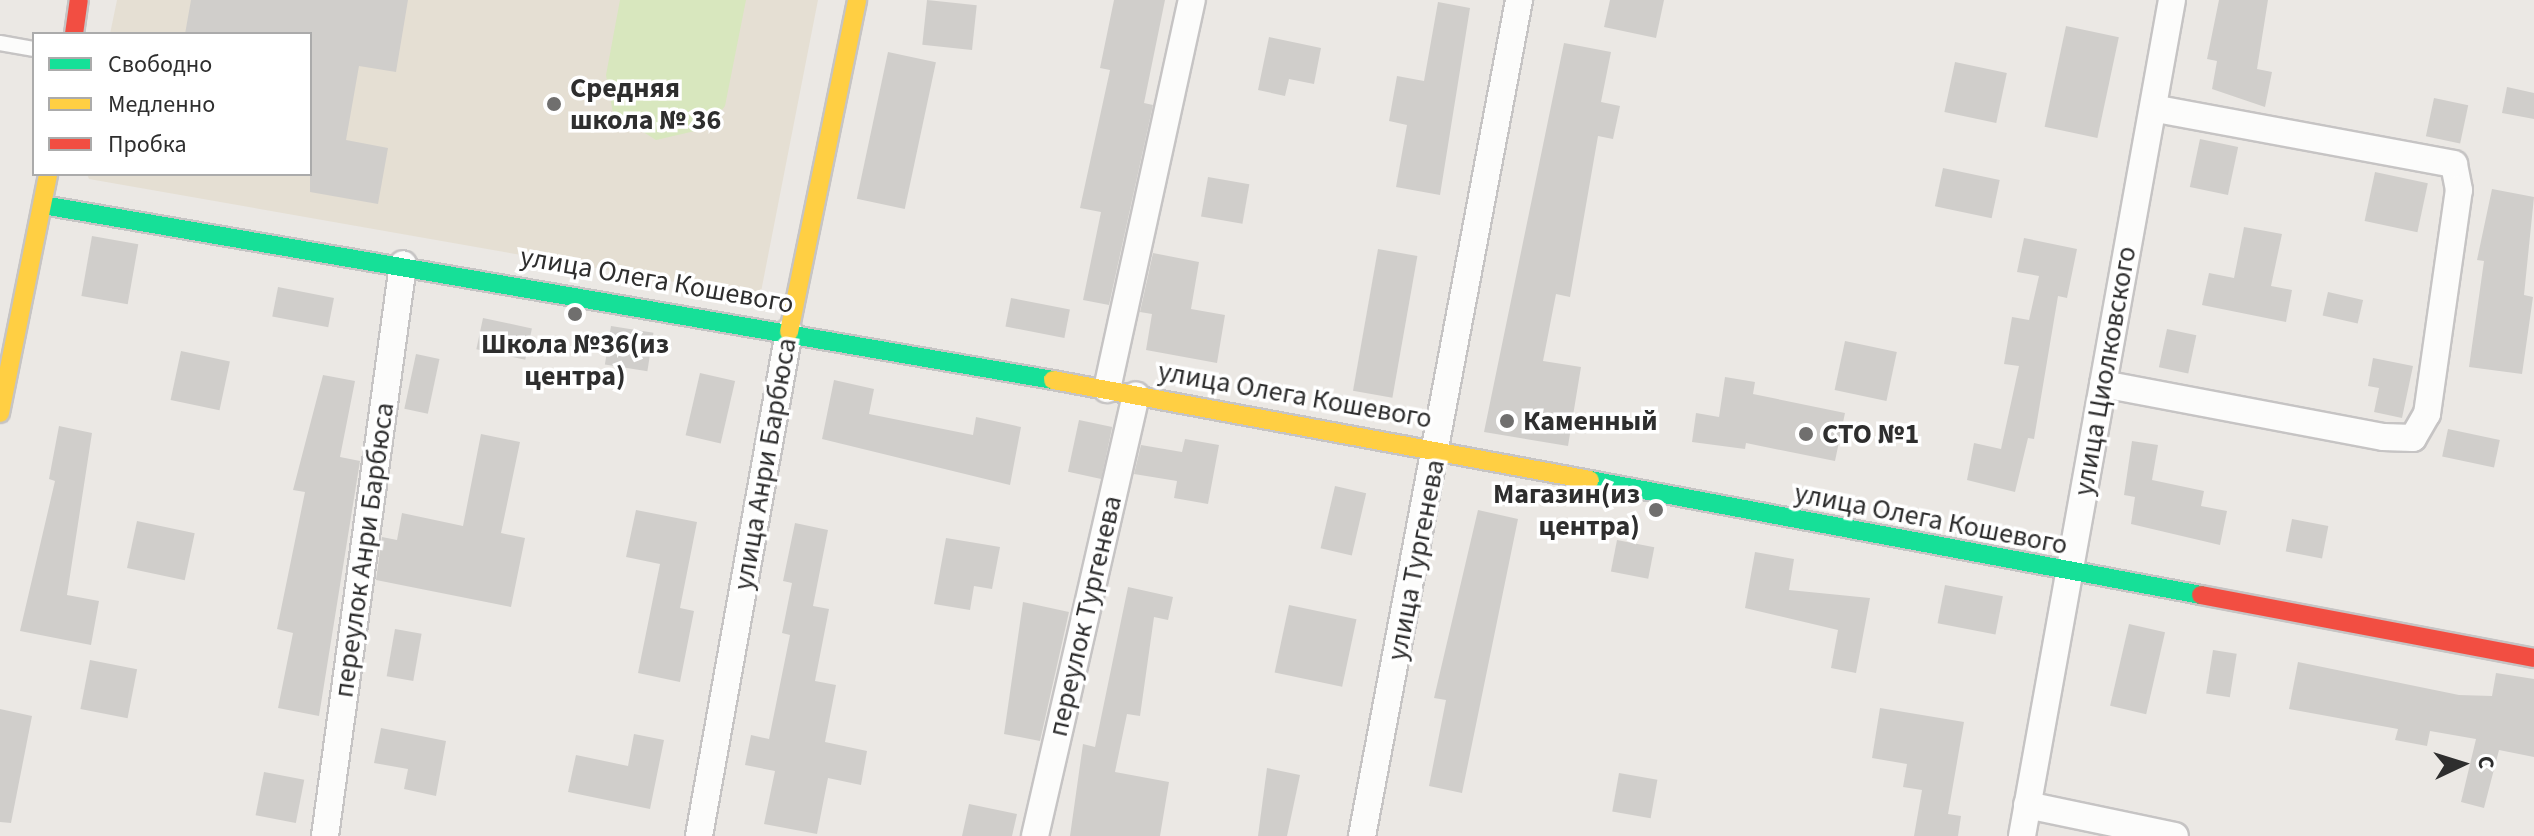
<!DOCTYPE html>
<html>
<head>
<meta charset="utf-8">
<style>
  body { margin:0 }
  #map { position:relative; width:2534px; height:836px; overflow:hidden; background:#ebe8e4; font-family:"Source Sans 3",sans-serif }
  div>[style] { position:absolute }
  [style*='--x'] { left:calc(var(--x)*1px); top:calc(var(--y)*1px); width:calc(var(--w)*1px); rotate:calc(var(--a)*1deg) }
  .education>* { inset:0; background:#e5dfd3 }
  .pitch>* { inset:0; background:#d8e7be }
  .building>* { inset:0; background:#d0cecb; transform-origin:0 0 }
  .roads { filter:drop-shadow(2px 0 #c6c4c4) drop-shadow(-2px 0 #c6c4c4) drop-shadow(0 2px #c6c4c4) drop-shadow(0 -2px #c6c4c4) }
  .lane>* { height:14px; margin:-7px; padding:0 7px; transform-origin:7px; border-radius:7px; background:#fcfcfb }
  .street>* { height:26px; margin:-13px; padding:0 13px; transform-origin:13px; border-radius:13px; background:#fcfcfb }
  .fast>* { height:18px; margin:-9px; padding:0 9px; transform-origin:9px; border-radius:9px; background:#16e098 }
  .slow>* { height:18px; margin:-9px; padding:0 9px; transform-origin:9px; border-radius:9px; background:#ffcf43 }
  .jam>* { height:18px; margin:-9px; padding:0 9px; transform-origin:9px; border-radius:9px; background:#f24e42 }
  .dots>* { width:22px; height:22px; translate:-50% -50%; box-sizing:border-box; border:4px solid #fff; border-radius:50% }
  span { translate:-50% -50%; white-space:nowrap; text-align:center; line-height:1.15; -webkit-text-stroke:7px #fff; paint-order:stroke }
  .poi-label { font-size:28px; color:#2e2e2e; font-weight:700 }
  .left { translate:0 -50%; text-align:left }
  .right { translate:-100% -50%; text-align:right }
  .street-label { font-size:28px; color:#2e2e2e }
  .legend { position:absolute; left:32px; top:32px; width:280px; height:144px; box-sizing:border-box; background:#fff; border:2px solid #ababab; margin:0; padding:10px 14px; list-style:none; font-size:24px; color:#2e2e2e }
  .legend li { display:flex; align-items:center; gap:16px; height:40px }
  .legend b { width:40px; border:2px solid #ababab }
  .north { position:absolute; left:2422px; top:724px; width:80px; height:80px; -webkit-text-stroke:6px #fff; paint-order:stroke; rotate:86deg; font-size:22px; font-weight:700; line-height:32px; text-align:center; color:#2e2e2e }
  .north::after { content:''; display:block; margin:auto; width:28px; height:36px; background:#2e2e2e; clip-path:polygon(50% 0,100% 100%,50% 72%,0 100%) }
</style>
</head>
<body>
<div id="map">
  <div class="education">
    <i style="clip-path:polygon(117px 0,818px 0,760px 297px,89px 179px,87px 174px,310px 174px,310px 34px,110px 34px)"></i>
  </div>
  <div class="pitch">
    <i style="clip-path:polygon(620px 0,746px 0,725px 106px,708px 128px,656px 140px,613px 113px,606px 75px)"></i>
  </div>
  <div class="building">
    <i style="clip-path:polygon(191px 0,408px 0,396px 72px,359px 66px,346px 140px,388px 148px,378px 204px,310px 192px,310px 34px,185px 34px)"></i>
    <i style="left:927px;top:0;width:50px;height:45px;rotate:6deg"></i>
    <i style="clip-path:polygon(1114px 0,1165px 0,1144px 103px,1153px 105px,1109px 305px,1083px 300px,1101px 212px,1080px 208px,1110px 70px,1100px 68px)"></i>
    <i style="clip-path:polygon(1610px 0,1664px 0,1656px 38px,1604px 27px)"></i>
    <i style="clip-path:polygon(2219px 0,2268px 0,2257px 69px,2272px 72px,2265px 107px,2212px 89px,2217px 61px,2207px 59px)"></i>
    <i style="clip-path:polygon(1438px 2px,1470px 8px,1440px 195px,1396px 187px,1407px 125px,1389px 121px,1397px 76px,1424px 81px)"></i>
    <i style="left:2066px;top:26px;width:54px;height:103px;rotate:12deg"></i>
    <i style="clip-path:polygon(1269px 37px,1321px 48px,1314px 84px,1289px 79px,1285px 96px,1258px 90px)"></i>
    <i style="clip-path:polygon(1564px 43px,1611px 52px,1601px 102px,1620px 106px,1613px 139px,1598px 136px,1570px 297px,1556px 294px,1543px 361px,1581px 367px,1568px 446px,1484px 432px)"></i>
    <i style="left:888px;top:52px;width:49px;height:150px;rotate:12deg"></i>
    <i style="left:1955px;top:62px;width:53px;height:51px;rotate:12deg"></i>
    <i style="clip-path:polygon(2507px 87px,2534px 93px,2534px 119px,2502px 113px)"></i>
    <i style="left:2434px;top:98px;width:35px;height:39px;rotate:12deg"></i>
    <i style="left:2200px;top:139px;width:39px;height:49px;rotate:12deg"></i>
    <i style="left:1943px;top:168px;width:58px;height:39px;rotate:12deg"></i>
    <i style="left:2375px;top:172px;width:54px;height:50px;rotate:12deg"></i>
    <i style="left:1208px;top:177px;width:42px;height:40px;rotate:10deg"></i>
    <i style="clip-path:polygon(2492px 189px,2534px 197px,2524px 295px,2533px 297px,2522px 374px,2469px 367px,2484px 261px,2477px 260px)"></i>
    <i style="clip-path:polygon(2244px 227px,2282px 234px,2271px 286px,2292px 290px,2286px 322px,2202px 305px,2209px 273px,2234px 278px)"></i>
    <i style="left:92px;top:236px;width:47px;height:61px;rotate:10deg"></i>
    <i style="clip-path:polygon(2024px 238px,2077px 249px,2067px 298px,2058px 296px,2034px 439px,2028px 438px,2015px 492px,1967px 480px,1974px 443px,2001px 449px,2019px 366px,2004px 364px,2012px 317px,2029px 320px,2039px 276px,2017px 272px)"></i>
    <i style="left:1378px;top:249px;width:40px;height:144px;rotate:10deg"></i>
    <i style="clip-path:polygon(1153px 253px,1199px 262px,1191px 309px,1225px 315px,1217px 363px,1146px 350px,1152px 314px,1140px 312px)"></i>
    <i style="left:278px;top:287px;width:57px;height:30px;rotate:11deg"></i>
    <i style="left:2328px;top:292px;width:36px;height:24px;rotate:13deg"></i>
    <i style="left:1011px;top:298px;width:60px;height:29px;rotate:11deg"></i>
    <i style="left:483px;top:318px;width:50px;height:32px;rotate:12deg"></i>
    <i style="left:611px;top:326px;width:43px;height:39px;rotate:9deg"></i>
    <i style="left:2167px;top:329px;width:30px;height:39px;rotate:12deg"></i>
    <i style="left:1845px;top:341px;width:53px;height:50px;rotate:12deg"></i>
    <i style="left:181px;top:351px;width:50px;height:50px;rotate:12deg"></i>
    <i style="left:416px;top:354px;width:24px;height:56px;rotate:12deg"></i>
    <i style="clip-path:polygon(2373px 358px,2413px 366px,2402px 418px,2374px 412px,2379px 388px,2368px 386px)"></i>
    <i style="left:700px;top:373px;width:36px;height:64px;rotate:13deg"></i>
    <i style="clip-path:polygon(323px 375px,355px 381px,340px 457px,360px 461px,319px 716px,278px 708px,293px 633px,277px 629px,305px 492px,293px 490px)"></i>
    <i style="clip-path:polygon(1725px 377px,1755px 382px,1753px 394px,1845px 413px,1835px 461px,1746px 443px,1745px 449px,1692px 442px,1696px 413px,1719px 417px)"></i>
    <i style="clip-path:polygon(834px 380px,874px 389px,869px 414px,973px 435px,976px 417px,1021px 427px,1010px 485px,822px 439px)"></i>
    <i style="left:1079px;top:420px;width:34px;height:53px;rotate:12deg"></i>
    <i style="clip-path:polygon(59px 426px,92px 433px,67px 595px,99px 601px,91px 645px,20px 631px,55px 481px,49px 479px)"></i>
    <i style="left:2448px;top:429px;width:53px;height:28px;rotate:12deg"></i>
    <i style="clip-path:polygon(481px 434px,520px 442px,501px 533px,525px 538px,511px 607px,376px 580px,382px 537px,397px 540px,402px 513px,463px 526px)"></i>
    <i style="clip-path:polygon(1185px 439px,1219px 445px,1208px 504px,1174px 498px,1177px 481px,1134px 474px,1141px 445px,1182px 452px)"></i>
    <i style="clip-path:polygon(2132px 441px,2158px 445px,2152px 480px,2204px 491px,2201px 506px,2227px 511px,2220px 545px,2131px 524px,2135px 497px,2124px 495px)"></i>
    <i style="left:1335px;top:486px;width:32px;height:64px;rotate:13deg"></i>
    <i style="clip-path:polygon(636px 510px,697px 522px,680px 608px,694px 611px,680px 682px,638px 673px,660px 564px,626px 557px)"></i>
    <i style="clip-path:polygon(1478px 510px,1518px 519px,1462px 793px,1429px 786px,1446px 700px,1434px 698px)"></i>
    <i style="left:2292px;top:519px;width:37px;height:33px;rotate:11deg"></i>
    <i style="left:137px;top:521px;width:59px;height:48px;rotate:12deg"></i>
    <i style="clip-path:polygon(795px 523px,828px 530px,813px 606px,829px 609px,815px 681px,836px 685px,825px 742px,867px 751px,861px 785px,828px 778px,817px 834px,764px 824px,775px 771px,745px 765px,751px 735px,769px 739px,790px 635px,782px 633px,792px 583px,783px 581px)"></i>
    <i style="clip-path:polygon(946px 538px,1000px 547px,992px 589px,974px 586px,970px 610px,934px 604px)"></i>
    <i style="left:1617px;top:540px;width:38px;height:32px;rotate:11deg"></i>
    <i style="clip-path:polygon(1755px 552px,1794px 559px,1789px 590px,1870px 598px,1856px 673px,1831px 668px,1838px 630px,1745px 608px)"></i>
    <i style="left:1945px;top:585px;width:59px;height:39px;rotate:11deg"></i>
    <i style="clip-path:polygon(1128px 587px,1173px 597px,1168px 620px,1154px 617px,1140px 716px,1127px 714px,1115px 772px,1169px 782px,1160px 836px,1070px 836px,1083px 744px,1095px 747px)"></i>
    <i style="clip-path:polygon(1023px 602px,1069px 612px,1040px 741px,1004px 734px)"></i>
    <i style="left:1289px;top:605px;width:69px;height:69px;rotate:12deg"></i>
    <i style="left:2129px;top:624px;width:37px;height:84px;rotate:13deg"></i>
    <i style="left:395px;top:629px;width:27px;height:48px;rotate:10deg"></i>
    <i style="left:2213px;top:650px;width:24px;height:44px;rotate:9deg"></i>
    <i style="left:90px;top:660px;width:48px;height:50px;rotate:11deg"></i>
    <i style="clip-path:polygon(2298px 662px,2459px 695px,2492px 696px,2496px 673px,2534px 679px,2534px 757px,2499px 750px,2484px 808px,2461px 802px,2476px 739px,2430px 731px,2427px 746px,2395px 740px,2398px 729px,2289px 709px)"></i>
    <i style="clip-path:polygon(1880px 708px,1964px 722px,1948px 814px,1961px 816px,1958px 836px,1914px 836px,1922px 790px,1903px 787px,1907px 764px,1872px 758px)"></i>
    <i style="clip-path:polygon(0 709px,32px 716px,11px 823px,0 822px)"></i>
    <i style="clip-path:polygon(381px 728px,446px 741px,436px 796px,404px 789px,408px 769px,374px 763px)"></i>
    <i style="clip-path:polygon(634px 734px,664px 740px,650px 809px,568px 792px,576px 755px,628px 766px)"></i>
    <i style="clip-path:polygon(1267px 768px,1300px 775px,1287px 836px,1258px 836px)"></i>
    <i style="left:264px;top:772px;width:41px;height:44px;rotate:11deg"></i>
    <i style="left:1619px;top:773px;width:39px;height:39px;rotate:10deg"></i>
    <i style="clip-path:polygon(969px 804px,1017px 814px,1012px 836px,962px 836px)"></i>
  </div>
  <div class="roads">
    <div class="lane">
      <i style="--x:0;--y:43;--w:35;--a:10"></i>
    </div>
    <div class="street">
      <i style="--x:2103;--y:384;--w:285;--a:10.7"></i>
      <i style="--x:2383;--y:437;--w:30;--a:2"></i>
      <i style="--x:2413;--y:438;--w:28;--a:-60"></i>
      <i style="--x:2427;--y:414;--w:226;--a:-81.9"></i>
      <i style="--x:2459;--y:190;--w:26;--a:-101"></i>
      <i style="--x:2454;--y:164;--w:306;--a:-169.5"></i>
      <i style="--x:1107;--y:389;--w:398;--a:-77.7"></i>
      <i style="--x:2027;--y:805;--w:151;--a:11.8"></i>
      <i style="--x:325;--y:836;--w:577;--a:-82.23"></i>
      <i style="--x:699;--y:836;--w:512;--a:-79.88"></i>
      <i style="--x:1035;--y:836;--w:452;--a:-77.1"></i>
      <i style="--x:1362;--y:836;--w:851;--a:-79.36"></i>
      <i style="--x:2022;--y:836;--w:849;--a:-79.83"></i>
    </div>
    <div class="fast">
      <i style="--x:43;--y:205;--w:1025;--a:9.83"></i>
      <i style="--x:1590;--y:480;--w:622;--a:10.66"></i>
    </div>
    <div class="slow">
      <i style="--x:789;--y:332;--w:339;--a:-78.4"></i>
      <i style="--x:1053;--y:380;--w:546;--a:10.55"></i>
      <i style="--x:0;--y:413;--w:244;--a:-78.6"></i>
    </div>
    <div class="jam">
      <i style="--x:74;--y:34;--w:34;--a:-82"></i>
      <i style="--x:2201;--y:595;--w:339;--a:10.7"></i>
    </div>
  </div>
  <div class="dots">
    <i style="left:554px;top:104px;background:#706f6e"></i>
    <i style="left:575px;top:314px;background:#706f6e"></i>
    <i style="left:1507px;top:421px;background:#706f6e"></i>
    <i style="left:1806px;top:434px;background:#706f6e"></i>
    <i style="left:1656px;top:510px;background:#706f6e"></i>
  </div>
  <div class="poi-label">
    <span class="left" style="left:570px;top:104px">Средняя<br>школа № 36</span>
    <span style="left:575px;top:360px">Школа №36(из<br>центра)</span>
    <span class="left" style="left:1523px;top:421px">Каменный</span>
    <span class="left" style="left:1822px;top:434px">СТО №1</span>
    <span class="right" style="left:1640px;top:510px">Магазин(из<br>центра)</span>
  </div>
  <div class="street-label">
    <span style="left:657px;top:280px;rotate:10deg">улица Олега Кошевого</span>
    <span style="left:2105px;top:371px;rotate:-80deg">улица Циолковского</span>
    <span style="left:1295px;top:395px;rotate:10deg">улица Олега Кошевого</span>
    <span style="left:765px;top:464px;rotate:-80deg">улица Анри Барбюса</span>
    <span style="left:1931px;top:519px;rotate:11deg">улица Олега Кошевого</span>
    <span style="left:364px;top:550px;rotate:-82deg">переулок Анри Барбюса</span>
    <span style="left:1416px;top:560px;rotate:-79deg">улица Тургенева</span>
    <span style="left:1085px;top:616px;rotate:-77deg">переулок Тургенева</span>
  </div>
  <ul class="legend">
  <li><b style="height:10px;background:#16e098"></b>Свободно</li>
  <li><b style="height:10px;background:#ffcf43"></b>Медленно</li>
  <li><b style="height:10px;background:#f24e42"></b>Пробка</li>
  </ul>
  <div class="north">С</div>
</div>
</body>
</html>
